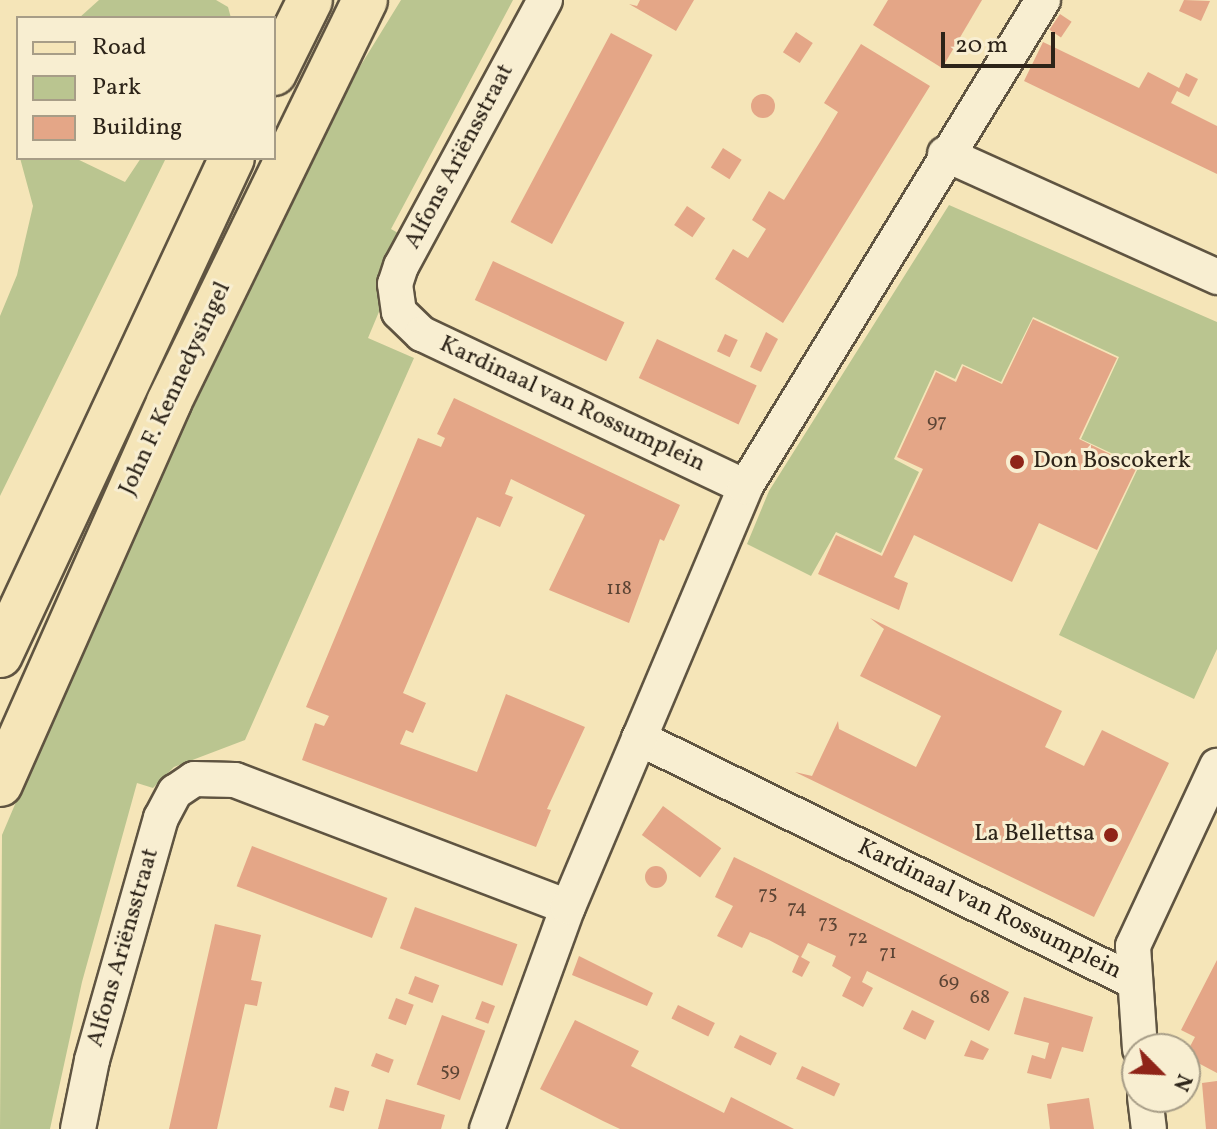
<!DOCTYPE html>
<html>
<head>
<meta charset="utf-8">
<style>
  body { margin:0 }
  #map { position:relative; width:1217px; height:1129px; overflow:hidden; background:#f5e5b8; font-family:Vollkorn,serif }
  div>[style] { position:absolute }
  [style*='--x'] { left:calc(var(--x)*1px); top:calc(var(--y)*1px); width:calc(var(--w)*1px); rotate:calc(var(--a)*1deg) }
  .green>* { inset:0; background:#bac590 }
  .building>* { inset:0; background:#e4a687; transform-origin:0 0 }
  .round { border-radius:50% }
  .roads { filter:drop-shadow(2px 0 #5f5441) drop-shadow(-2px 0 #5f5441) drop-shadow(0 2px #5f5441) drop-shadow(0 -2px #5f5441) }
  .minor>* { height:34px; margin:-17px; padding:0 17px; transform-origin:17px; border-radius:17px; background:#f8eed1 }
  .primary>* { height:44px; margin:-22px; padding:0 22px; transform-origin:22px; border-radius:22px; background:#f5e5b8 }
  .dots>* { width:22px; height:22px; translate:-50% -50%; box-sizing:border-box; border:4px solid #f8eed1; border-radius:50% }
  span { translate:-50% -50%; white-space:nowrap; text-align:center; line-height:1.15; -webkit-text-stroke:6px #f8eed1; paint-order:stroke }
  .number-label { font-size:20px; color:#5b4434 }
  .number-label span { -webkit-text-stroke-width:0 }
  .street-label { font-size:24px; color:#2d2419 }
  .poi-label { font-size:24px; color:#2d2419 }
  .left { translate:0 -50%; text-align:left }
  .right { translate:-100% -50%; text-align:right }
  .legend { position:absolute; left:16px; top:16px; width:260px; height:144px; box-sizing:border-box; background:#f8eed1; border:2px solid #a79d87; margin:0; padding:10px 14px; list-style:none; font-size:24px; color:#2d2419 }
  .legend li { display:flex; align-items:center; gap:16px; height:40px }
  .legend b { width:40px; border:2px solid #a79d87 }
  .north { position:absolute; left:1121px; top:1033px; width:80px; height:80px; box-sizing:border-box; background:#f8eed1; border:2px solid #a79d87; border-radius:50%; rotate:114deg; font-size:22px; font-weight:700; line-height:32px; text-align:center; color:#2d2419 }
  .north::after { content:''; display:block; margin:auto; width:28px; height:36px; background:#8f2418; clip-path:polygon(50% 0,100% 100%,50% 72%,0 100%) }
  .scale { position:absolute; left:941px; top:32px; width:114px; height:36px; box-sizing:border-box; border:4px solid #2d2419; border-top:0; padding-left:10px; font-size:24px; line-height:28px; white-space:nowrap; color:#2d2419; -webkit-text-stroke:6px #f8eed1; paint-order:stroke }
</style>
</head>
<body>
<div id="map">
  <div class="green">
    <i style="clip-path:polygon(99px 0,216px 0,228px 7px,231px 18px,79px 18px)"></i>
    <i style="clip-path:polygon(401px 0,513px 0,391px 229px,405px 237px,380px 289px,381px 307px,368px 338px,414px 358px,245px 740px,174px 767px,153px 788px,137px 783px,82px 982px,50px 1129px,0 1129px,2px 835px,105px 592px,332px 112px)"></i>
    <i style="clip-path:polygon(20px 158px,75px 158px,125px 182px,141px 158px,166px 158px,0 496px,0 316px,17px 275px,33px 206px)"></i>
    <i style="clip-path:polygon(949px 205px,1217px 322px,1217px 649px,1194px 699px,1059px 635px,1139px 466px,1081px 439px,1119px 357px,1033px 317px,1001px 382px,962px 364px,955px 379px,935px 370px,894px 459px,919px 472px,881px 553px,836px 532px,811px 576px,747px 544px,769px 491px)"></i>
  </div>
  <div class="building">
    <i style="clip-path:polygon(640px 0,694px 0,676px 31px,629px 4px,637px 6px)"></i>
    <i style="clip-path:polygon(888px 0,982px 0,942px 68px,873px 25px)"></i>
    <i style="clip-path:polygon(1184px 0,1210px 1px,1201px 21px,1179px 11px)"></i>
    <i style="left:1060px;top:14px;width:14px;height:19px;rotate:34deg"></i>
    <i style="left:796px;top:32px;width:20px;height:24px;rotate:33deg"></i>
    <i style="left:611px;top:33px;width:47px;height:214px;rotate:28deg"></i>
    <i style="clip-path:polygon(1043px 42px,1139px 88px,1148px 72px,1179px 88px,1186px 73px,1198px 79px,1189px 97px,1177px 91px,1171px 103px,1217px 126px,1217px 174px,1024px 81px)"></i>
    <i style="clip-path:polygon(861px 44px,930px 86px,783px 323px,715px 279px,733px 249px,748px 258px,766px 229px,752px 220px,769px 191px,784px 200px,820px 142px,838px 112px,824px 103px)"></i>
    <i class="round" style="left:751px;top:94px;width:24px;height:24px"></i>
    <i style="left:723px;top:148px;width:22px;height:23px;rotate:32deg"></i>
    <i style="left:687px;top:206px;width:22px;height:23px;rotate:34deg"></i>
    <i style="left:493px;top:261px;width:145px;height:43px;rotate:25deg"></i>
    <i style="clip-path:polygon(1033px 319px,1117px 358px,1079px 439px,1137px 467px,1097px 550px,1039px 523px,1012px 582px,914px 535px,894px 577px,908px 583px,899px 610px,818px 574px,836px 535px,882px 556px,923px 469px,897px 457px,936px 372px,956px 382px,963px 366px,1002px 384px)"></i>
    <i style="clip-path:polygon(766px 332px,778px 339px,761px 372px,750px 367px)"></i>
    <i style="left:725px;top:334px;width:14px;height:19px;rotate:25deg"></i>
    <i style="left:657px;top:339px;width:110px;height:43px;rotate:25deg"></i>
    <i style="clip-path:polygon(454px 398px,680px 505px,664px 541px,660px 539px,629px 623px,549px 590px,585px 515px,511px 479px,505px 494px,513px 497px,500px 527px,477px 517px,403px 693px,426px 703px,413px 733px,406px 730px,400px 744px,477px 772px,506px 694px,585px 727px,547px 809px,551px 810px,536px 847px,302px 760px,315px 723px,324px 726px,329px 716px,306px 707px,418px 438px,441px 447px,445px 438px,437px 434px)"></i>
    <i style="clip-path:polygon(870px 618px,1062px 711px,1045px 747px,1084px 766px,1102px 730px,1169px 763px,1094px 917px,795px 772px,812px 776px,838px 721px,839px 729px,916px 767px,941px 716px,860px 676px,884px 629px)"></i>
    <i style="left:663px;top:806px;width:72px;height:36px;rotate:36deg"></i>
    <i style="left:252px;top:846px;width:145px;height:43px;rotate:21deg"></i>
    <i style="clip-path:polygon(734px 857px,1009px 992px,989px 1031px,867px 971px,862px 982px,873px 988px,863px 1007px,852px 1001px,842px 996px,851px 977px,832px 966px,836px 956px,808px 943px,801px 957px,810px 962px,802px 977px,792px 972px,799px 956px,769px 940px,750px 932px,742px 948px,717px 936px,733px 906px,715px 897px)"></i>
    <i class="round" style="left:645px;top:866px;width:22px;height:22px"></i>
    <i style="left:415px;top:907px;width:109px;height:44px;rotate:20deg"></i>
    <i style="clip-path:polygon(215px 924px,261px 935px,251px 980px,262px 982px,257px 1006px,245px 1004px,217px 1129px,169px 1129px)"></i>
    <i style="clip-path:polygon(579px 956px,653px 993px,647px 1006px,572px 975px)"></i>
    <i style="clip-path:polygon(1217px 960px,1217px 1073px,1185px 1056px,1195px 1037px,1181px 1030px)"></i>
    <i style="left:415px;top:976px;width:26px;height:19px;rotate:21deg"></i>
    <i style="clip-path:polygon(1024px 997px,1093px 1017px,1083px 1052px,1062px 1047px,1051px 1079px,1027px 1073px,1032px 1055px,1045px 1059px,1049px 1043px,1014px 1034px)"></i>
    <i style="left:396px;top:998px;width:19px;height:22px;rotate:21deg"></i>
    <i style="left:482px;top:1001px;width:14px;height:19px;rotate:21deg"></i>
    <i style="left:678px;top:1005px;width:41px;height:15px;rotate:26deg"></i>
    <i style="left:912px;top:1010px;width:25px;height:21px;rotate:26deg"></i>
    <i style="left:442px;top:1015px;width:46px;height:74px;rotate:20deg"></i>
    <i style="clip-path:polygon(575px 1020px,639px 1051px,631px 1066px,724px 1113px,731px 1097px,794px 1129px,620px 1129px,603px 1121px,540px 1089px)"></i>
    <i style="left:740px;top:1035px;width:41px;height:14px;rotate:26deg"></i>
    <i style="clip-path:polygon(971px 1040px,989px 1049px,983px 1060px,964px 1056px)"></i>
    <i style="left:376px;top:1053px;width:19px;height:14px;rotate:21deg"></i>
    <i style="left:802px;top:1066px;width:42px;height:14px;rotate:25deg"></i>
    <i style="clip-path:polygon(1217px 1081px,1217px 1129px,1206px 1129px,1202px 1083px)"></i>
    <i style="left:335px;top:1087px;width:15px;height:21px;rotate:16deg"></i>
    <i style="clip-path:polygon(1089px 1098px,1094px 1129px,1050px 1129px,1047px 1104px)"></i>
    <i style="clip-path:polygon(386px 1099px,445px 1115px,441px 1129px,378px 1129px)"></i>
  </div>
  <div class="roads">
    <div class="minor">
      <i style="--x:545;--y:0;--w:302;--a:118.4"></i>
      <i style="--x:401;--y:266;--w:19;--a:108"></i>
      <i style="--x:395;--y:284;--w:28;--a:82"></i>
      <i style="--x:399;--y:312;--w:32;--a:44"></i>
      <i style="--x:422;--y:334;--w:357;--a:25.3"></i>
      <i style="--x:945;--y:154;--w:299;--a:24.3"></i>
      <i style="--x:639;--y:738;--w:548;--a:26.19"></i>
      <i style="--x:1140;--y:1049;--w:103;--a:-93.9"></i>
      <i style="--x:1133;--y:946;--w:199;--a:-65"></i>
      <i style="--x:1145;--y:1097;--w:32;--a:83"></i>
      <i style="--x:78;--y:1129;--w:70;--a:-78.5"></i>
      <i style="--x:92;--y:1060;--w:252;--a:-74.1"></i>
      <i style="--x:161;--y:818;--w:30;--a:-62"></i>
      <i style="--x:175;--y:792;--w:23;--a:-34"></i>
      <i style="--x:194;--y:779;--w:41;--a:1.4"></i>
      <i style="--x:235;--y:780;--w:356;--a:20.9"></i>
      <i style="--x:487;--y:1129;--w:236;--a:-70"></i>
      <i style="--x:568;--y:907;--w:456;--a:-67.1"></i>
      <i style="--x:745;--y:487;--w:571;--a:-58.54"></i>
    </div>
    <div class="primary">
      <i style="--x:274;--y:73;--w:81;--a:-63.7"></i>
      <i style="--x:0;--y:655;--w:548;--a:-64.98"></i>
      <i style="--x:0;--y:784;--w:418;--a:-66.1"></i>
      <i style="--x:169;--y:402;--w:447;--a:-64"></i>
    </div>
  </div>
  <div class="dots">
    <i style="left:1017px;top:462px;background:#8f2418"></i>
    <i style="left:1111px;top:835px;background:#8f2418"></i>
  </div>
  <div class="number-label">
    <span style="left:937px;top:422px">97</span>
    <span style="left:619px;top:589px">118</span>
    <span style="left:768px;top:894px">75</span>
    <span style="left:797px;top:908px">74</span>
    <span style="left:828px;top:923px">73</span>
    <span style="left:858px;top:938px">72</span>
    <span style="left:888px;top:953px">71</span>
    <span style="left:949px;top:982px">69</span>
    <span style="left:980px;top:998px">68</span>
    <span style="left:450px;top:1071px">59</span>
  </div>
  <div class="street-label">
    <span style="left:460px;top:157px;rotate:-62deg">Alfons Ariënsstraat</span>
    <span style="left:176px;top:389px;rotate:-65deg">John F. Kennedysingel</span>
    <span style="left:572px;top:405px;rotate:25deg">Kardinaal van Rossumplein</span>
    <span style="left:989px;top:910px;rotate:26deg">Kardinaal van Rossumplein</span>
    <span style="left:124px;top:948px;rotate:-74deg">Alfons Ariënsstraat</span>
  </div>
  <div class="poi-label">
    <span class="left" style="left:1033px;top:462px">Don Boscokerk</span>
    <span class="right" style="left:1095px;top:835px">La Bellettsa</span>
  </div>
  <ul class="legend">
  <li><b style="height:10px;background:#f5e5b8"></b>Road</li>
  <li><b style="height:22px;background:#bac590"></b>Park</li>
  <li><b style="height:22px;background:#e4a687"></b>Building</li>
  </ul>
  <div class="north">N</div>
  <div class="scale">20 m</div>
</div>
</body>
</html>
